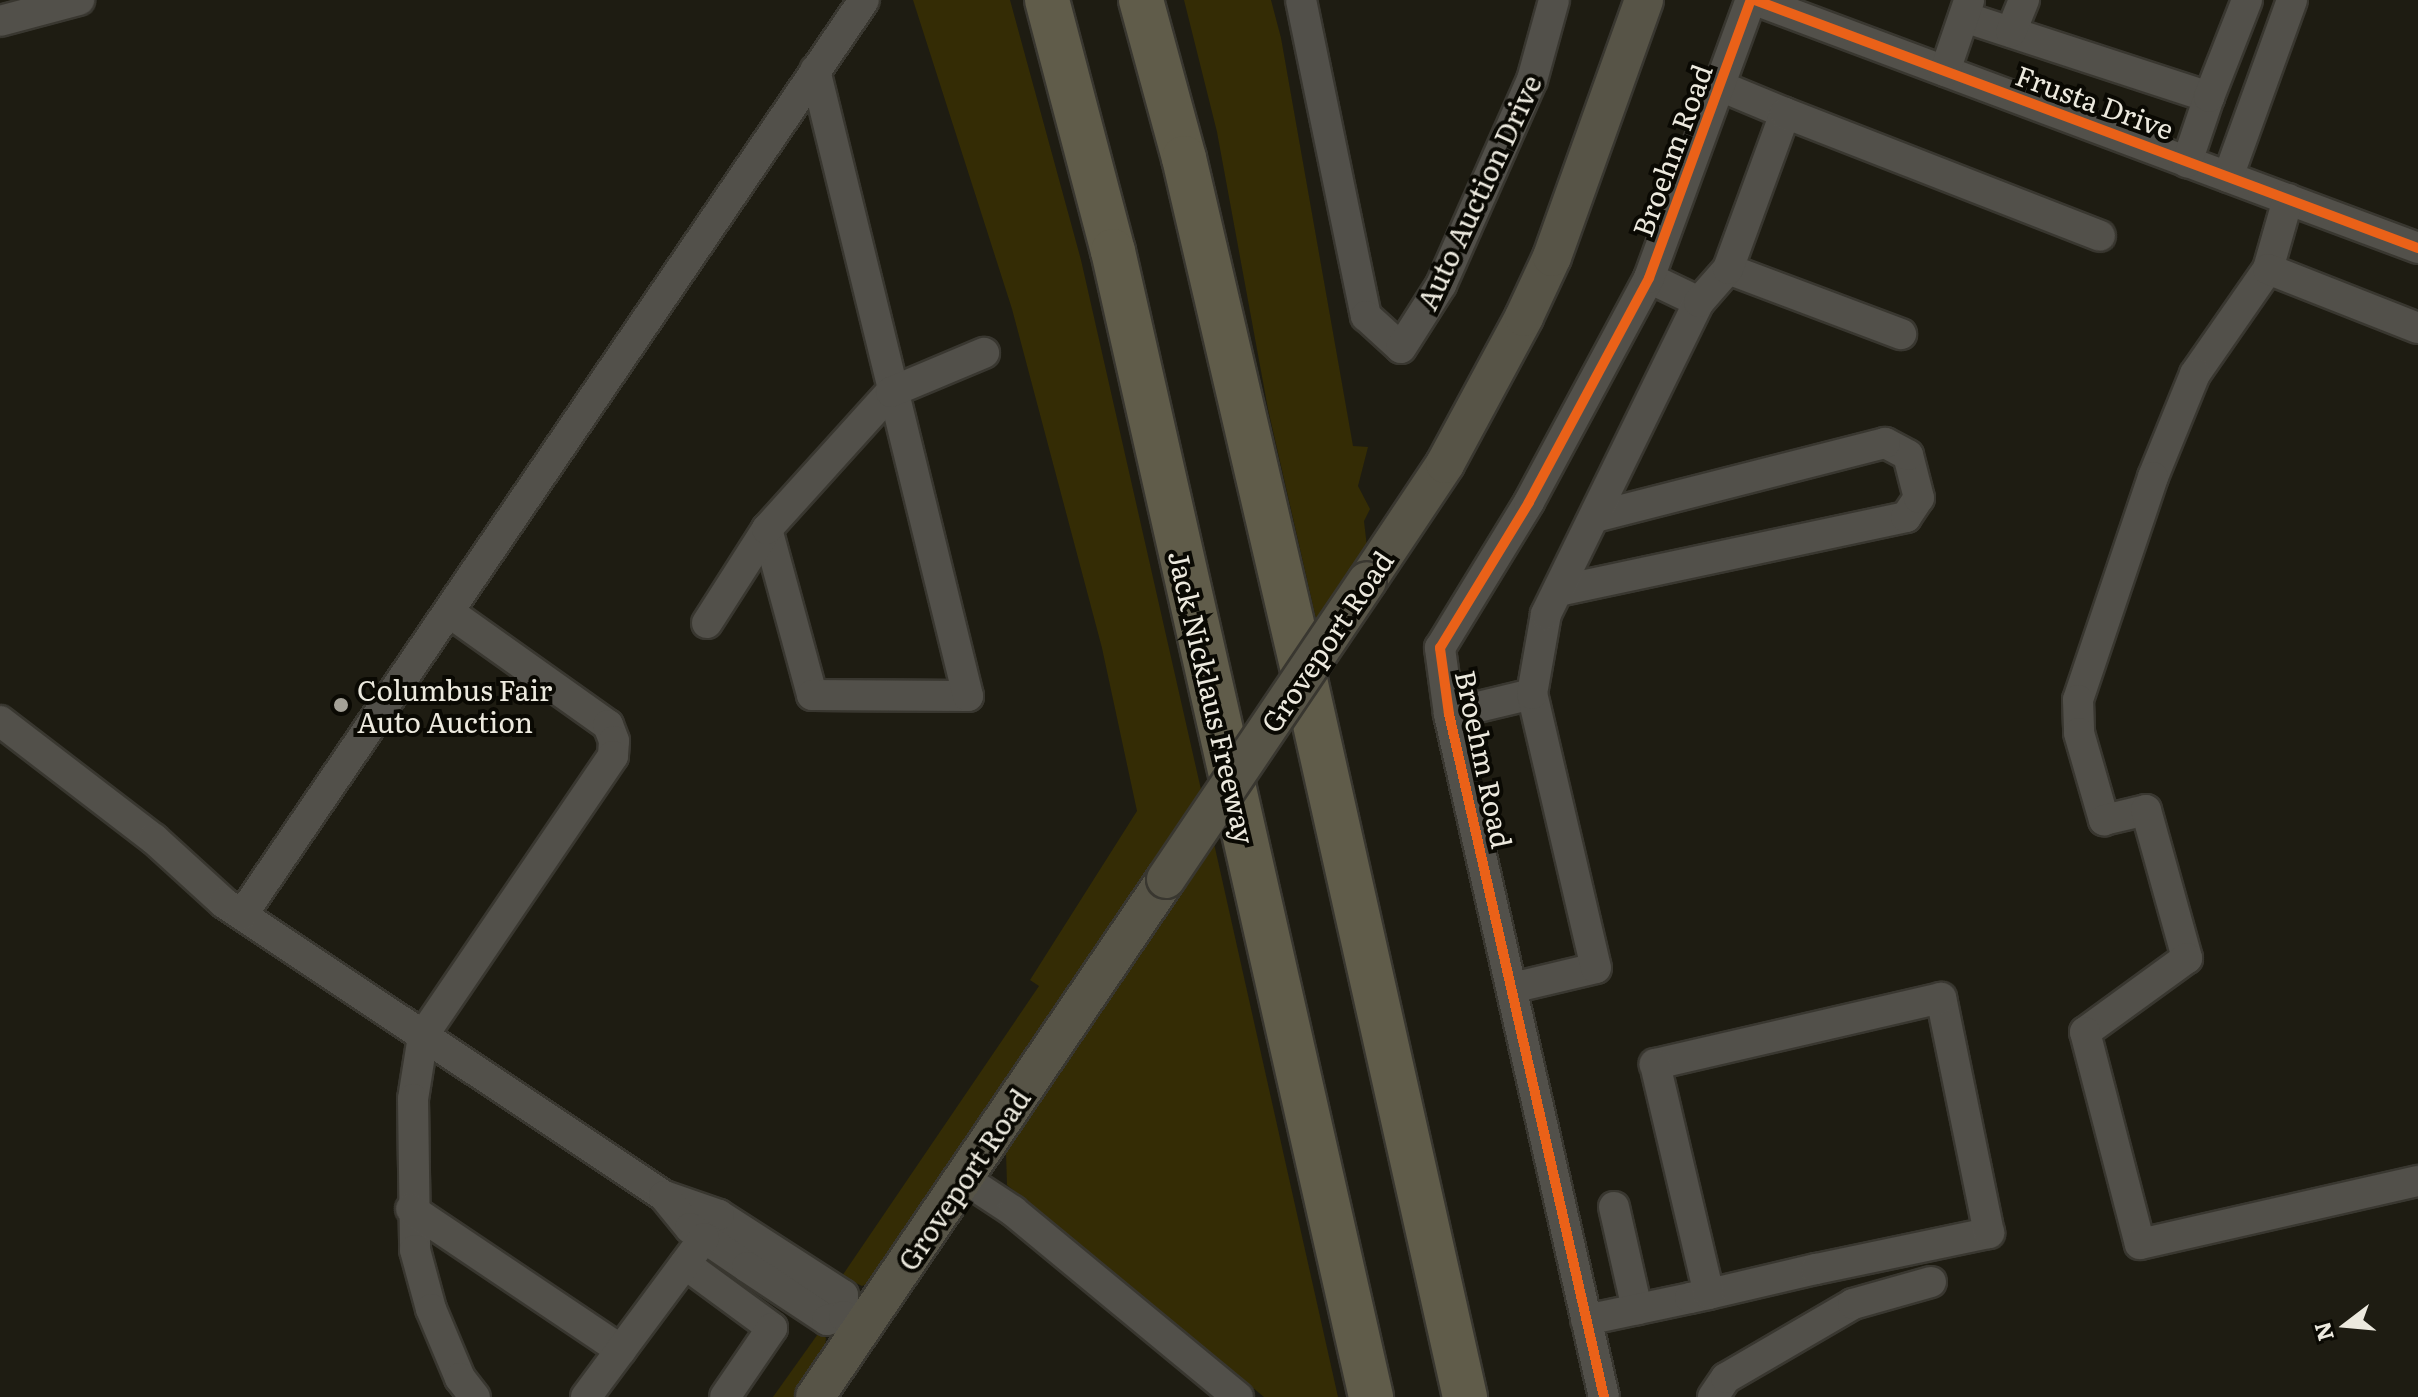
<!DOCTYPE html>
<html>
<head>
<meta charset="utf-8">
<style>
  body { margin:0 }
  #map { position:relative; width:2418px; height:1397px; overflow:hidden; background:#1e1c12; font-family:Literata,serif }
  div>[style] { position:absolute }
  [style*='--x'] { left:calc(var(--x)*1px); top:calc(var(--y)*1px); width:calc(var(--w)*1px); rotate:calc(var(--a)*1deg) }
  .green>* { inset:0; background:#342c05 }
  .roads { filter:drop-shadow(2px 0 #393730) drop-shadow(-2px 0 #393730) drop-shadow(0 2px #393730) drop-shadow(0 -2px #393730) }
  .minor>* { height:30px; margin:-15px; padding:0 15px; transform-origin:15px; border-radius:15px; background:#52504a }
  .major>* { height:38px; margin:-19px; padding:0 19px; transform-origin:19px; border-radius:19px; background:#575447 }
  .highway>* { height:44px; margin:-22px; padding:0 22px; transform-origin:22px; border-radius:22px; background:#605c4a }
  .bridges { filter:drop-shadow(2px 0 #393730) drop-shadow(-2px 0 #393730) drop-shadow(0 2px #393730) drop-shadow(0 -2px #393730) }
  .major-bridge>* { height:38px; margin:-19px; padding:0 19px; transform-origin:19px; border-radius:19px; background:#575447 }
  .cycleway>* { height:10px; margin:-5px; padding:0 5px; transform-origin:5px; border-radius:5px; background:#ea6118 }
  .dots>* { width:22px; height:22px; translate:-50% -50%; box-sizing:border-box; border:4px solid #0a0903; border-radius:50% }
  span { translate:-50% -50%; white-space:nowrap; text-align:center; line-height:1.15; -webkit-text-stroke:8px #0a0903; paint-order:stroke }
  .street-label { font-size:28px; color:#ece9de }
  .poi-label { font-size:28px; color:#ece9de }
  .left { translate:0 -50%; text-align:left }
  .north { position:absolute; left:2306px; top:1285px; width:80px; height:80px; -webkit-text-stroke:6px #0a0903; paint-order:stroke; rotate:254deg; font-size:22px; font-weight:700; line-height:32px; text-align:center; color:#ece9de }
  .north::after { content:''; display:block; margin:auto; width:28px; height:36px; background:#ece9de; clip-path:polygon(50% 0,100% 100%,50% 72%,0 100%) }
</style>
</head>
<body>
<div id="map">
  <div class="green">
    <i style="clip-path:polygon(913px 0,1010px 0,1081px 260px,1202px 794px,876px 1280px,862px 1286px,842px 1276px,1039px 986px,1030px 980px,1137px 811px,1102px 648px,1012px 309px)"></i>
    <i style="clip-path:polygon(1184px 0,1271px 0,1281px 38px,1353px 446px,1368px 447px,1358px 486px,1370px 509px,1364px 521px,1367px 547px,1317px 623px,1268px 409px,1217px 132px)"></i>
    <i style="clip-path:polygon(1213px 839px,1338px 1397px,1264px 1397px,1007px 1185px,1006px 1152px)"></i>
    <i style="clip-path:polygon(820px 1331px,826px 1338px,824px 1356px,795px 1397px,773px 1397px)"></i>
  </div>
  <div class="roads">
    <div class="minor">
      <i style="--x:1301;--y:0;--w:323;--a:78.4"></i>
      <i style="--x:1366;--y:316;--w:47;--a:42.4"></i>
      <i style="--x:1401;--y:348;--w:75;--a:-57.6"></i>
      <i style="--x:1441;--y:285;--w:224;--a:-66.1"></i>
      <i style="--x:1532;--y:80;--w:83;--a:-74.6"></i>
      <i style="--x:1755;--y:0;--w:708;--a:20.51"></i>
      <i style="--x:1964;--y:17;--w:258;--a:18.1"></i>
      <i style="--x:2209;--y:97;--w:69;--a:108.7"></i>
      <i style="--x:0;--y:21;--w:82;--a:-14.9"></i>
      <i style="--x:2011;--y:32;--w:35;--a:-68"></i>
      <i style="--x:1945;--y:71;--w:74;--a:-71.1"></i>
      <i style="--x:1720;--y:86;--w:70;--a:22.6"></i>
      <i style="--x:2209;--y:97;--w:104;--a:-68.6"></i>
      <i style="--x:2228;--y:177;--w:188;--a:-70.1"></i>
      <i style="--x:2288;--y:199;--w:73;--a:105.9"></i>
      <i style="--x:2268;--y:269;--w:128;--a:124.8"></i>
      <i style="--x:2195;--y:374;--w:111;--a:112.2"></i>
      <i style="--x:2153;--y:477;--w:235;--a:108.6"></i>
      <i style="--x:2078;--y:700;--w:33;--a:88"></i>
      <i style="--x:2079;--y:733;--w:91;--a:74"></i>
      <i style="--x:2104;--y:820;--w:43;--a:-13.4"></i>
      <i style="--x:2146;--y:810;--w:154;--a:74.5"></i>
      <i style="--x:2187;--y:958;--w:126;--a:144"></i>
      <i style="--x:2085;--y:1032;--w:219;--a:75.5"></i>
      <i style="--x:2140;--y:1244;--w:285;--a:-12.8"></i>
      <i style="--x:1728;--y:269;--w:185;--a:20.6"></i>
      <i style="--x:2268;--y:269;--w:161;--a:21.5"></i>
      <i style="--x:1649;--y:278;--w:55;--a:25.6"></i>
      <i style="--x:767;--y:529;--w:172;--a:74.8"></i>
      <i style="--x:812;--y:695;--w:156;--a:0.4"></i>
      <i style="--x:968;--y:696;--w:644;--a:-103.73"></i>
      <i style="--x:1558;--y:591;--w:356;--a:-12"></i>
      <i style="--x:1906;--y:517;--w:23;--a:-56"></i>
      <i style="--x:1919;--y:498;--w:44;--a:-104.3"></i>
      <i style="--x:1908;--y:455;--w:26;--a:-152"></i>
      <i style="--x:1885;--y:443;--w:300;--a:165.7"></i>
      <i style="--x:449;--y:612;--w:195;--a:35.4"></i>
      <i style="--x:608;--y:725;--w:17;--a:69"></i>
      <i style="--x:614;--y:741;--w:15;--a:94"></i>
      <i style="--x:613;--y:756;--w:338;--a:124.2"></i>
      <i style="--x:423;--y:1036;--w:64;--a:99"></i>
      <i style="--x:413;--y:1099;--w:151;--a:89.2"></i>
      <i style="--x:415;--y:1250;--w:61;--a:74.8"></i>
      <i style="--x:431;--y:1309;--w:75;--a:67.2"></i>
      <i style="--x:460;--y:1378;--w:24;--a:52"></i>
      <i style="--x:707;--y:623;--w:112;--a:-57.4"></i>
      <i style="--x:767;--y:529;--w:185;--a:-47.9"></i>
      <i style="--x:891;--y:392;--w:101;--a:-22.8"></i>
      <i style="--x:1449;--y:714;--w:85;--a:-13.5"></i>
      <i style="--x:0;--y:721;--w:194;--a:37.5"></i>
      <i style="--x:154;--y:839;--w:95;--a:42.4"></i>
      <i style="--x:224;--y:903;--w:529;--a:33.66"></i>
      <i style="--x:242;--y:915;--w:1106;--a:-55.79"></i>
      <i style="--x:1512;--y:988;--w:86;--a:-13.4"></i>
      <i style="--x:1596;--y:968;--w:281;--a:-103.1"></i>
      <i style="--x:1532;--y:694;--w:81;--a:-80.1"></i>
      <i style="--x:1546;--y:614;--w:347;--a:-63.9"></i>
      <i style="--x:1699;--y:302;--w:44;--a:-48.7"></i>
      <i style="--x:1728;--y:269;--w:166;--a:-69.9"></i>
      <i style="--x:1785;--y:113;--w:338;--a:21.3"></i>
      <i style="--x:963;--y:1178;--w:60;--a:33.4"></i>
      <i style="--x:1013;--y:1211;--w:292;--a:39.6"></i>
      <i style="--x:1614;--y:1207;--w:105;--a:77.3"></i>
      <i style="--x:411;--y:1209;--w:253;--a:33.9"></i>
      <i style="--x:685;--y:1264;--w:108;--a:36.3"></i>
      <i style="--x:772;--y:1328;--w:83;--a:124.3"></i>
      <i style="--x:844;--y:1316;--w:21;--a:-93"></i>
      <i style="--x:843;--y:1295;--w:148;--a:-147.2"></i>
      <i style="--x:719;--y:1215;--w:58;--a:-160.9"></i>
      <i style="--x:664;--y:1196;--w:41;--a:50.9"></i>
      <i style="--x:690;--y:1228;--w:69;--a:34.4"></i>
      <i style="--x:747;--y:1267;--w:96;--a:33.5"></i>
      <i style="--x:827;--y:1320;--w:17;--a:-13"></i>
      <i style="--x:844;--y:1316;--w:22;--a:32"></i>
      <i style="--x:1586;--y:1320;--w:106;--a:-11.9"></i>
      <i style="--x:1690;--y:1298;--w:19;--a:-12"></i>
      <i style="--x:1709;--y:1294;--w:110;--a:-13.2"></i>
      <i style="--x:1816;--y:1269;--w:177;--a:-11.8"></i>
      <i style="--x:1989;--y:1233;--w:240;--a:-101.5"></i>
      <i style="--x:1941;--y:998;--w:294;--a:167"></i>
      <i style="--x:1655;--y:1064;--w:236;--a:76.8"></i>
      <i style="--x:586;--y:1397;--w:198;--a:-53.4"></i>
      <i style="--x:1604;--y:1397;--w:700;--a:-102.79"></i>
      <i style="--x:1449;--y:714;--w:67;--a:-97.8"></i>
      <i style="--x:1440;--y:648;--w:171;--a:-58.6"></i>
      <i style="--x:1529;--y:502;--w:254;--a:-61.8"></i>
      <i style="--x:1649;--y:278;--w:296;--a:-69.9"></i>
      <i style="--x:1713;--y:1397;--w:23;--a:-56"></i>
      <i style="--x:1726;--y:1378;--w:147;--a:-30.2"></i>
      <i style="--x:1853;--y:1304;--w:81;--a:-15.8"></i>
    </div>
    <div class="major">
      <i style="--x:1367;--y:581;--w:141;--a:-56.3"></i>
      <i style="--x:1445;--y:464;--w:167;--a:-61.7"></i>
      <i style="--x:1524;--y:317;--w:66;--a:-65"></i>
      <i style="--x:1552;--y:257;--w:273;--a:-70.3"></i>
      <i style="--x:815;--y:1397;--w:626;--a:-55.88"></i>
    </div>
    <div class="highway">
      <i style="--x:1047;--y:0;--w:260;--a:75.3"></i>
      <i style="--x:1113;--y:251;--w:1175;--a:77.31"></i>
      <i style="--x:1141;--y:0;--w:164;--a:74.8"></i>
      <i style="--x:1184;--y:158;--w:531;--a:76.93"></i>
      <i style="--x:1304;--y:675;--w:740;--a:77.43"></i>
    </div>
  </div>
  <div class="bridges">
    <div class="major-bridge">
      <i style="--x:1166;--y:879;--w:359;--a:-56"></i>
    </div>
  </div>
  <div class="cycleway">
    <i style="--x:1755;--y:0;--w:708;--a:20.51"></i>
    <i style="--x:1604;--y:1397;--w:700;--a:-102.79"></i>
    <i style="--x:1449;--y:714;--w:67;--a:-97.8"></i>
    <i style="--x:1440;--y:648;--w:171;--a:-58.6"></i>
    <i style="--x:1529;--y:502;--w:254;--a:-61.8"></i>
    <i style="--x:1649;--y:278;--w:296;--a:-69.9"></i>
  </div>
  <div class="dots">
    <i style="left:341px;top:705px;background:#a4a197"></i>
  </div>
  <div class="street-label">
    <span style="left:2095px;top:101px;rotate:20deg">Frusta Drive</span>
    <span style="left:1671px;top:150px;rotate:-70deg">Broehm Road</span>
    <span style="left:1478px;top:192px;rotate:-65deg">Auto Auction Drive</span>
    <span style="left:1326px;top:641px;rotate:-56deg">Groveport Road</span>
    <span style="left:1213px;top:697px;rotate:77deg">Jack Nicklaus Freeway</span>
    <span style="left:1485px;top:759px;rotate:78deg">Broehm Road</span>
    <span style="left:963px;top:1179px;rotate:-56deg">Groveport Road</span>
  </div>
  <div class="poi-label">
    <span class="left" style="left:357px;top:705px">Columbus Fair<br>Auto Auction</span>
  </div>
  <div class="north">N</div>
</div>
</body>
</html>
